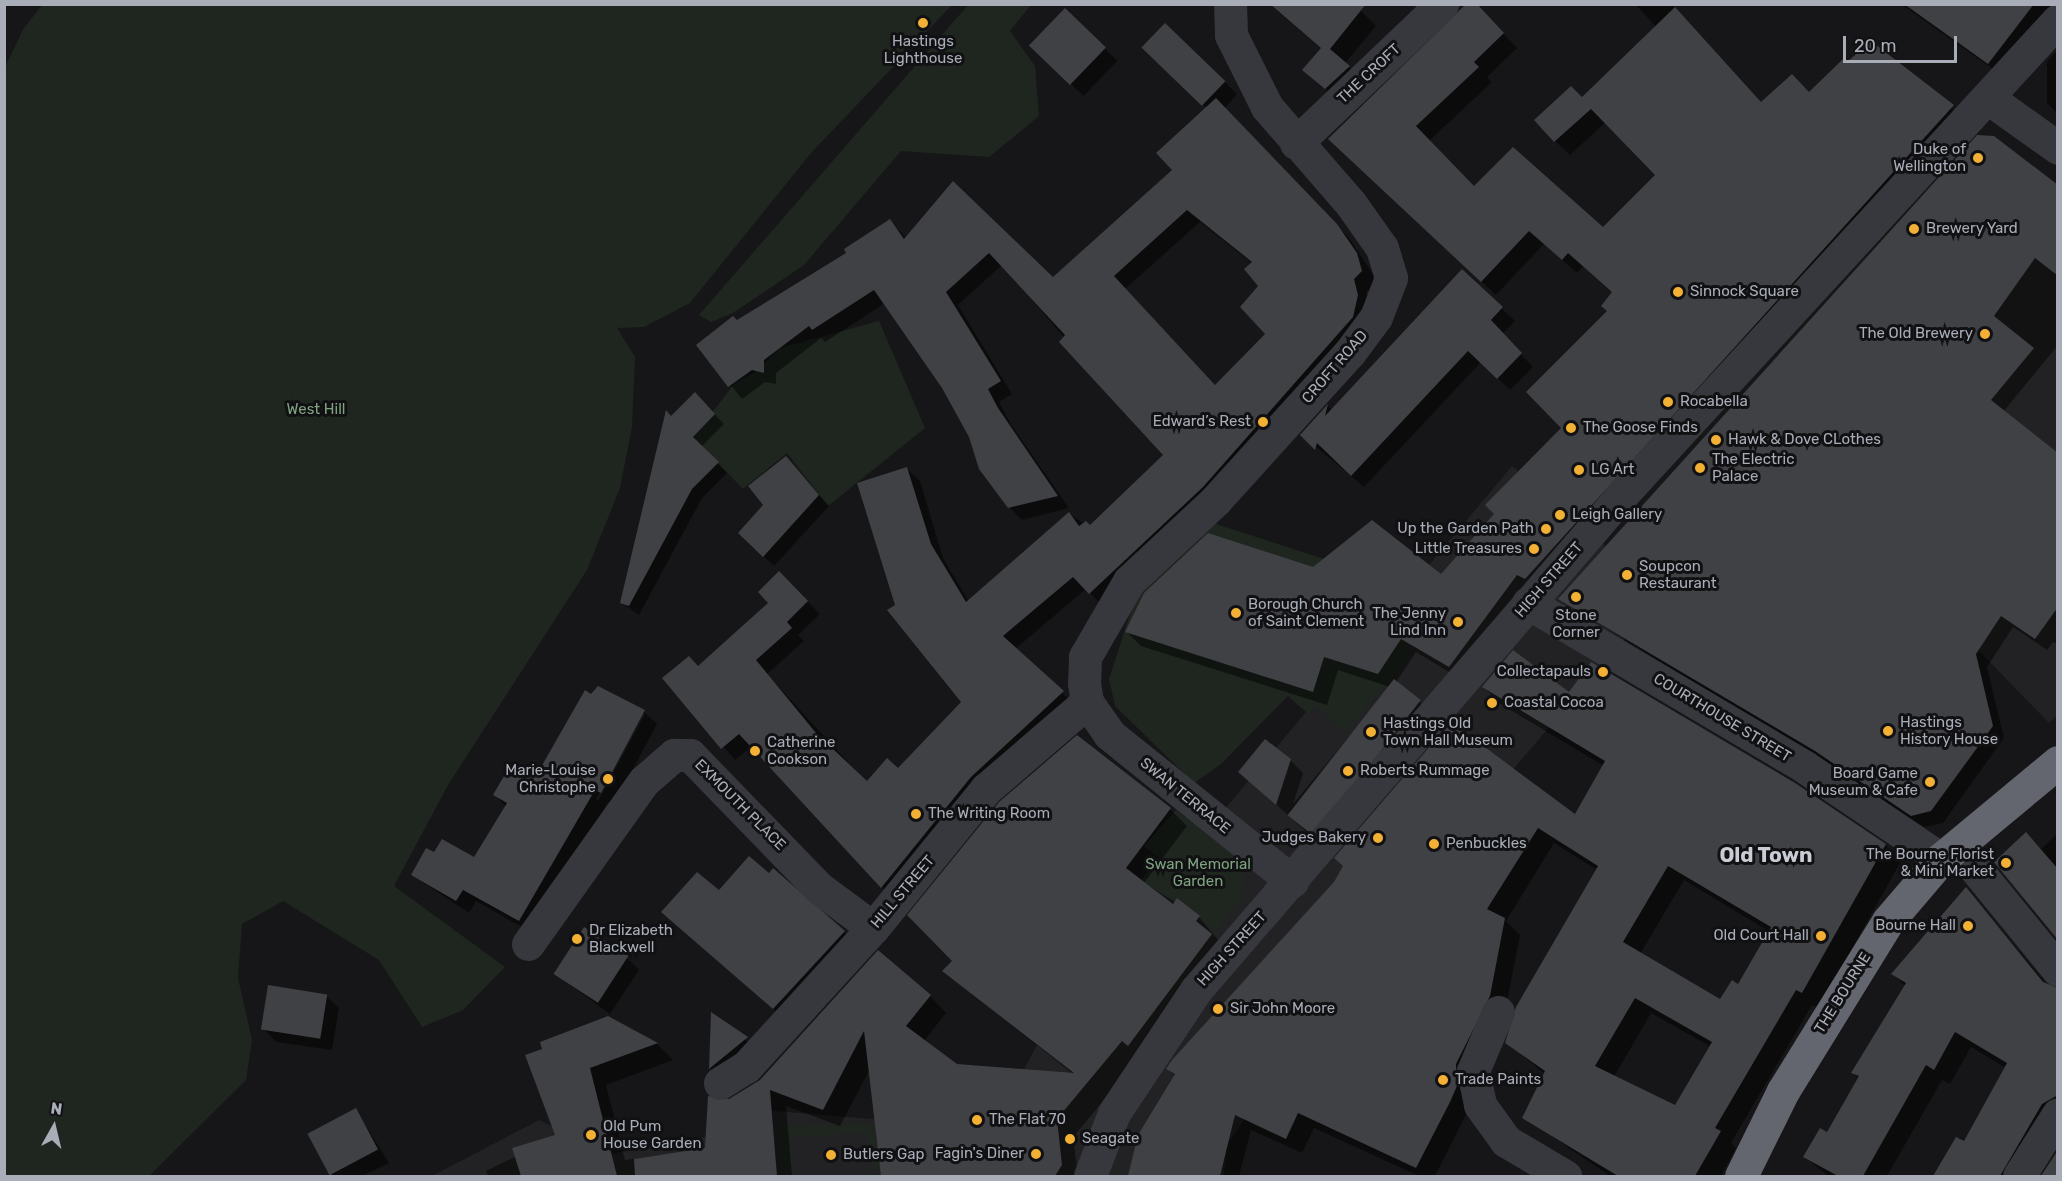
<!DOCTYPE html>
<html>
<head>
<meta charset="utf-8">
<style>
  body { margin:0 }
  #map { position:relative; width:2062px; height:1181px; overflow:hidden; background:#161618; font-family:Rubik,sans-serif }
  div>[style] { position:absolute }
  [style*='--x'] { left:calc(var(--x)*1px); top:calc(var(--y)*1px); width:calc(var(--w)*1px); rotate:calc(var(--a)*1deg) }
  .built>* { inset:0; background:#222225 }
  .green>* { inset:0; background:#1e261f }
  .shadow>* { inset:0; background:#0007; transform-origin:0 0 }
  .building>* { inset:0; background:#404145; transform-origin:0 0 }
  .street>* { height:33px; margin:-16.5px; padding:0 16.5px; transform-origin:16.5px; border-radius:16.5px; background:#37383d }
  .highway>* { height:33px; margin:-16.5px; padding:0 16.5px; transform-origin:16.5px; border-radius:16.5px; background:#63666e }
  .dots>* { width:16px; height:16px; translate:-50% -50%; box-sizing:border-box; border:3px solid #111113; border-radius:50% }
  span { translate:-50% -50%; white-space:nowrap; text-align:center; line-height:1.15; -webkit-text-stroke:6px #111113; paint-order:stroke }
  .poi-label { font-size:15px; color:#a8adb8 }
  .right { translate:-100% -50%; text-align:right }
  .left { translate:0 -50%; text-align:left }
  .street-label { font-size:15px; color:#a8adb8 }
  .park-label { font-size:15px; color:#7fa381 }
  .district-label { font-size:21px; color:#c9ccd4; font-weight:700 }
  .frame { position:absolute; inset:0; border:6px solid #a8adb8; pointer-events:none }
  .north { position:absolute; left:24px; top:1097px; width:60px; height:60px; -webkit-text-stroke:4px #111113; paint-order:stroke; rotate:8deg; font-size:16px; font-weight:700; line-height:24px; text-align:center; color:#a8adb8 }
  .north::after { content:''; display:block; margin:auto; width:21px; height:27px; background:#a8adb8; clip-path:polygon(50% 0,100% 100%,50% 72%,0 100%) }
  .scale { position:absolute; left:1843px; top:36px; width:114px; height:27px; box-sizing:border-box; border:3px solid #a8adb8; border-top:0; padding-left:8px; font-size:18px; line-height:21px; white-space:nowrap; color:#a8adb8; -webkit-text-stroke:4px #111113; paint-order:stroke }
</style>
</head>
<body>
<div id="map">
  <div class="built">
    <i style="clip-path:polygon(2035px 258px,2057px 276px,2058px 715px,2049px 723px,1977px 649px,2057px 535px,1932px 407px,1989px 277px,2018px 282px)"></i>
    <i style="clip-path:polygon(1512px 466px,1663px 595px,1342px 968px,1226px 1147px,1224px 1176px,432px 1176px,539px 1120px,610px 1154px,710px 1136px,739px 1108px,872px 1119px,1005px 1105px,1054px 1013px)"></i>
  </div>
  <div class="green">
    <i style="clip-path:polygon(43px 4px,952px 5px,811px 153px,690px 303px,644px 327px,617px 328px,635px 357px,632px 427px,620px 488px,587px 570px,448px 785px,394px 886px,505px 967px,463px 1010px,422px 1027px,379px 960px,283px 901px,242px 924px,238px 978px,252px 1040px,246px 1080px,149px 1176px,5px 1176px,4px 69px,24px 28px)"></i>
    <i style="clip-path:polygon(968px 5px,1031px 5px,1010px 31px,1035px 66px,1039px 116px,989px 157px,901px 151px,804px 265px,733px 313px,711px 322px,699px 315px)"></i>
    <i style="clip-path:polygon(879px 321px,925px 428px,828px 506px,787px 453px,743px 489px,693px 437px,735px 383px,757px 371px,780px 348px)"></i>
    <i style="clip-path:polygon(1210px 522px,1352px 568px,1405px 634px,1408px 661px,1345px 732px,1315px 707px,1308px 714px,1288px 696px,1221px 764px,1194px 783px,1115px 706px,1109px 679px,1139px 587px)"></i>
    <i style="clip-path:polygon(1176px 810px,1232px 851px,1244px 869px,1242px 898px,1216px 931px,1141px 880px,1159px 858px,1144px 846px)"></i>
    <i style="clip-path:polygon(873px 1123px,879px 1169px,872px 1170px,866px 1133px,793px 1137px,787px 1146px,796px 1158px,783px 1176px,779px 1126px)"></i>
  </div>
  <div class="shadow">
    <i style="clip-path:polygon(1269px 4px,1353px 4px,1361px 11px,1376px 26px,1345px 63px,1364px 82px,1341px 103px,1304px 70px,1322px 49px)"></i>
    <i style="clip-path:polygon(1635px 4px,1672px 4px,1762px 103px,1810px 94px,1871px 43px,1967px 121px,1464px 681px,1416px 652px,1396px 682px,1433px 713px,1320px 844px,1240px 772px,1290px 760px,1303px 773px,1293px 804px,1390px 687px,1338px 670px,1327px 705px,1141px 646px,1127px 632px,1313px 568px,1441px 576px,1496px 514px,1563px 428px,1614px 293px,1583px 266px,1577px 273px,1544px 244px,1496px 295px,1344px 153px,1486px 15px,1517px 48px,1487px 77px,1492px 82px,1429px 141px,1474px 188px,1603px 229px,1657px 175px,1606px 122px,1570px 155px,1555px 141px,1582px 99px,1657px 28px)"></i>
    <i style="clip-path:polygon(1901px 4px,2058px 4px,2000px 74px)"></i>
    <i style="left:1065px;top:10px;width:73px;height:49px;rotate:44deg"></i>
    <i style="clip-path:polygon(2058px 49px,2058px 114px,2047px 103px,2047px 62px)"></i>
    <i style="clip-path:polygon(evenodd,1156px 61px,1225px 82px,1237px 94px,1225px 108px,1349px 238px,1373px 274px,1374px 284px,1366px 292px,1369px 313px,1102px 605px,1086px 589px,1015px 649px,1075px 705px,894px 900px,752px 746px,735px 760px,664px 678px,699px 668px,770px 603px,779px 573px,820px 614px,798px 635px,804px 641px,767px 674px,867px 783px,898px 770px,963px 702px,897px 605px,907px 469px,920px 481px,943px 558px,969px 602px,1069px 514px,1090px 527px,1165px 455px,1002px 265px,958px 305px,1012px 394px,999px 402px,1010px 423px,1069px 508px,1022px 520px,1009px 507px,943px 388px,885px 303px,825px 342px,821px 338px,776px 373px,776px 384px,765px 382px,742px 399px,698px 345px,849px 253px,890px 220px,906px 238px,953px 184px,1053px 279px,1174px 170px,1207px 108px,1156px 61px,1200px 222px,1253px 264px,1267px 334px,1216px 386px,1125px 289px,1200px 222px)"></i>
    <i style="clip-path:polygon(2058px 187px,2058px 345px,2003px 412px,2058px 455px,2058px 644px,2053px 642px,2047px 650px,2013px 627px,1987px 667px,2004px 738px,1943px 823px,1924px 827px,1560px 599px)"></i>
    <i style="clip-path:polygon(1462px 271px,1515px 321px,1502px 334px,1533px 367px,1510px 390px,1481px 362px,1364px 487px,1302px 435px,1328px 406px,1332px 410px)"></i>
    <i style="clip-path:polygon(695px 394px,724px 424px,701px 447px,727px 473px,702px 498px,639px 615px,621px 602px,671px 418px)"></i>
    <i style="clip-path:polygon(796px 469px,829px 506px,774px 566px,750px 544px)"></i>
    <i style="clip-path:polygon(evenodd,1484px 687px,1570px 694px,1885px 845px,1901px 861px,1819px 1008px,1812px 1005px,1731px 1143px,1736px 1148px,1721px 1176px,1610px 1176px,1524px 1117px,1545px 1074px,1507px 1043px,1597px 870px,1554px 843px,1506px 921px,1520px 935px,1505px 1012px,1472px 1103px,1435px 1176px,1419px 1176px,1314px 1128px,1302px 1153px,1251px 1130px,1239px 1176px,1129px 1176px,1139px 1136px,1176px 1076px,1168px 1069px,1335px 883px,1575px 816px,1604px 766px,1499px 703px,1484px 687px,1684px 880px,1770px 932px,1738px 986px,1721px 1001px,1640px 954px,1684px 880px,1484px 687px,1651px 1013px,1711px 1047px,1676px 1107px,1614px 1077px,1651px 1013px)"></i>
    <i style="clip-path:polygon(evenodd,644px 712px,657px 724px,614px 805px,608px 802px,532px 933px,476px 901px,469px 913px,412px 875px,434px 854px,475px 859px,506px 807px,495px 795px,537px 778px,644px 712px,641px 714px,645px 714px,598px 801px,596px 799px,641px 714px)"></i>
    <i style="clip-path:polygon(1170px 809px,1187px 826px,1144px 883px,1199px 917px,1228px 952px,1073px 1137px,1078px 1176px,883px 1176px,870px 1069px,840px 1126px,786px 1106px,792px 1176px,488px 1176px,486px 1171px,557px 1136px,608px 1018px,657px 1044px,673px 1060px,606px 1085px,625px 1160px,707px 1149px,730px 1101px,930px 996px,946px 1013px,924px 1041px,956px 1066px,1073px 1074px,944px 971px)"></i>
    <i style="clip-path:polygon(2058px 833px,2058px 936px,1998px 858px,2026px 834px,2041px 849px)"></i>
    <i style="clip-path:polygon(1966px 889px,2047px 985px,2058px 989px,2058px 1124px,2022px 1176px,1935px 1176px,1956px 1139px,1965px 1144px,2006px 1068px,1971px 1047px,1950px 1084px,1942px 1080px,1887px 1176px,1828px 1176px,1805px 1157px,1828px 1134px,1859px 1078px,1853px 1073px,1906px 987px,1893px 974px)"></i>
    <i style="clip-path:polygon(719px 892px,844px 932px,857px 944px,787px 1021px,663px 912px)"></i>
    <i style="clip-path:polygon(627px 958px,639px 970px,610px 1014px,555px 974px)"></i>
    <i style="clip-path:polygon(326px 996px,339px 1008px,332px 1050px,276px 1042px,264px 1029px)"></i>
    <i style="clip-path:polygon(712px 1015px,759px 1050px,722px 1080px,710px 1068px)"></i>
    <i style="clip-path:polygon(356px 1110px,389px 1163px,362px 1176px,332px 1176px)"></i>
  </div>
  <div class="building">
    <i style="clip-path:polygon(1270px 4px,1366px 4px,1330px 49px,1350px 66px,1325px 89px,1302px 70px,1321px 48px)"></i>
    <i style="clip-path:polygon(1466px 4px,1477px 4px,1504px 33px,1474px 62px,1479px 67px,1416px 126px,1474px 186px,1513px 147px,1603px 227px,1655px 175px,1591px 109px,1554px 142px,1534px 120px,1571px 86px,1582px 97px,1675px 7px,1761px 102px,1792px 74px,1809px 92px,1843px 59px,1846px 63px,1871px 41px,1954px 105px,1525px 579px,1517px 575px,1449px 667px,1401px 639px,1378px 674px,1324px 657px,1313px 692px,1125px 632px,1144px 593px,1208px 533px,1313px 567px,1372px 520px,1441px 574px,1494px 514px,1485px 505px,1561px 428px,1526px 392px,1607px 311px,1601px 306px,1612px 292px,1568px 253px,1562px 260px,1529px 231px,1481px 282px,1328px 139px)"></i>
    <i style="clip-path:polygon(1904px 4px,2034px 4px,1988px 64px)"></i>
    <i style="left:1065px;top:8px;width:57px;height:52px;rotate:44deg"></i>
    <i style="left:1165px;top:23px;width:84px;height:34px;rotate:44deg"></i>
    <i style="clip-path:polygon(evenodd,1216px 98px,1337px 224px,1357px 253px,1362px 271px,1354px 279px,1358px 295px,1353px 317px,1203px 487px,1089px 594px,1073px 577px,1003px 636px,1064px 691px,971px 777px,881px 888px,739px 734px,721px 749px,662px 678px,689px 656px,698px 666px,768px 603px,758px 592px,779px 571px,808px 601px,787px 622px,792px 628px,756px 660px,816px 733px,867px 781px,887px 758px,898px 768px,961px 702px,887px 610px,895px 605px,857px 483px,907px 467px,931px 544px,966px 602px,1069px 512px,1079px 526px,1086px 521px,1090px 525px,1163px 455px,1059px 342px,1065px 335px,989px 253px,946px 292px,1001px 381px,988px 389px,998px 408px,1058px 496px,1008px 508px,979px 469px,969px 437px,942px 388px,874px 290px,812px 330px,809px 326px,764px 360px,764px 373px,752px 370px,728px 387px,696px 345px,733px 316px,737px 320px,846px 253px,844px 249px,890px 219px,904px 239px,953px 181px,1053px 277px,1172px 170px,1156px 153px,1216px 98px,1187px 210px,1252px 262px,1244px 269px,1258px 286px,1240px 307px,1265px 334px,1215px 385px,1114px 276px,1187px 210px)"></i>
    <i style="clip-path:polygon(1977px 135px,1994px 136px,2058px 185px,2058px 276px,2035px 258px,1994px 316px,2034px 348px,1991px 400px,2058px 453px,2058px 607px,2035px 639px,2001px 616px,1976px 654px,1993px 726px,1931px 811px,1911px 816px,1815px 751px,1558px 599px)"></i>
    <i style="clip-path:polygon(1462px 269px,1503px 307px,1491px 320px,1522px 353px,1497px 379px,1468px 351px,1351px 476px,1317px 443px,1315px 450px,1300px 435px,1328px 404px,1325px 416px)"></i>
    <i style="clip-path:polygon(695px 392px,715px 414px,693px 437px,719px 462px,692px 489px,629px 606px,620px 603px,666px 410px,671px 416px)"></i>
    <i style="clip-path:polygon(786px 456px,819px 495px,763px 557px,738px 533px,763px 505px,748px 486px)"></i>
    <i style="clip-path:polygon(evenodd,1513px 650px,1569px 692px,1591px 662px,1795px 783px,1886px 844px,1802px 993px,1796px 990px,1715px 1128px,1721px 1131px,1695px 1176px,1618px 1176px,1522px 1118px,1545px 1071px,1505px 1043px,1516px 1007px,1598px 866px,1538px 828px,1487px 909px,1505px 918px,1490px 996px,1456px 1064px,1457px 1086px,1450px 1102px,1416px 1168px,1298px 1113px,1286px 1139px,1235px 1115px,1220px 1176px,1128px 1176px,1138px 1135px,1175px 1074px,1166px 1069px,1172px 1060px,1334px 882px,1343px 866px,1334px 858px,1451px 722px,1575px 814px,1605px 761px,1482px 687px,1513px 650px,1668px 866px,1771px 927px,1738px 984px,1732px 980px,1720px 999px,1623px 942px,1668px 866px,1513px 650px,1635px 998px,1712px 1042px,1675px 1105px,1595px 1066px,1635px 998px)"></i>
    <i style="left:1394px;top:679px;width:34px;height:173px;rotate:38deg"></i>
    <i style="clip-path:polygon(598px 686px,645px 710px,601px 793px,595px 790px,519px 921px,463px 890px,456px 901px,411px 875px,426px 848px,434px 852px,442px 839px,474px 857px,507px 803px,493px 795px,511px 764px,536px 776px,585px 690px,591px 694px)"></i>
    <i style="clip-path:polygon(1077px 735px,1171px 808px,1126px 868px,1173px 904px,1177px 898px,1200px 916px,1196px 921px,1212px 934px,1128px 1046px,1122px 1041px,1057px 1119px,1062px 1165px,1055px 1176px,881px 1176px,864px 1031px,823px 1110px,770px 1090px,777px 1176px,635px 1176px,634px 1159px,705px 1148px,708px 1096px,729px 1099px,760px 1080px,878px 950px,931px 995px,906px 1026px,957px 1064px,1074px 1073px,942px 971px,952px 961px,907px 915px,999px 802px)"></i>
    <i style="clip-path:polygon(1265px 739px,1291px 759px,1276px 805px,1238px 772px)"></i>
    <i style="clip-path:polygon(2026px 832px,2058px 869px,2058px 940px,1994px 862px)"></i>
    <i style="clip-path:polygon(749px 856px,769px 873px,773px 868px,845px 931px,773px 1009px,661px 912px,697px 872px,719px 890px)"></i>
    <i style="clip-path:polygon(1966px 887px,2043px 982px,2058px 988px,2058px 1095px,2042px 1104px,2000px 1176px,1933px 1176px,1956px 1137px,1964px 1141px,2007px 1063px,1955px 1032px,1934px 1070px,1926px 1065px,1863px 1176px,1838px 1176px,1803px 1157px,1820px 1128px,1827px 1132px,1859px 1076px,1851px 1073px,1906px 983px,1891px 974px)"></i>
    <i style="left:584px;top:927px;width:53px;height:56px;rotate:33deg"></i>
    <i style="left:268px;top:985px;width:60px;height:45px;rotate:9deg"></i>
    <i style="clip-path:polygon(711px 1012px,748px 1037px,709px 1069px)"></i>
    <i style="clip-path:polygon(608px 1016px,658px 1043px,590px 1068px,617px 1176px,521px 1176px,512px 1148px,555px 1135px,525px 1055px,542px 1049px,540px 1042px)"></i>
    <i style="left:356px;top:1108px;width:47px;height:55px;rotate:62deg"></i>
    <i style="clip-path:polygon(2058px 1150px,2058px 1176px,2041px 1176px)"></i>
  </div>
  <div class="street">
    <i style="--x:1230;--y:4;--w:31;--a:88"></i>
    <i style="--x:1231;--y:35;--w:80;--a:63.4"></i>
    <i style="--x:1267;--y:107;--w:128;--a:49.1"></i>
    <i style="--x:1351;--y:204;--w:54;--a:54.8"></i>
    <i style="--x:1382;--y:248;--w:31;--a:73"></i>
    <i style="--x:1391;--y:278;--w:42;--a:111"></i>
    <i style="--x:1376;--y:317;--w:44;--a:126.6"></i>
    <i style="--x:1350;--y:352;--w:200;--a:132.2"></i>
    <i style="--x:1216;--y:500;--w:119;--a:137"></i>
    <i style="--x:1129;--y:581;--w:88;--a:120.1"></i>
    <i style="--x:1085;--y:657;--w:26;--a:92"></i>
    <i style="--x:1084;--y:683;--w:19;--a:81"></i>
    <i style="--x:1087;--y:702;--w:39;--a:55"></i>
    <i style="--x:1109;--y:734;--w:235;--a:38.8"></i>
    <i style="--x:1988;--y:98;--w:86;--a:35.5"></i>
    <i style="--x:1296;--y:143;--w:202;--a:-43.6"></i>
    <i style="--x:1528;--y:603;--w:322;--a:30.6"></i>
    <i style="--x:1805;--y:767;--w:164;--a:34.1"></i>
    <i style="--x:1957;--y:846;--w:160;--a:50.8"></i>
    <i style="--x:528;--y:944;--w:200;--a:-54.6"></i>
    <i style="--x:644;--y:781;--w:40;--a:-41"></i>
    <i style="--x:674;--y:755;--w:16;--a:0"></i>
    <i style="--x:690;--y:755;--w:185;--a:45.9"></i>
    <i style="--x:819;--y:888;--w:67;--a:36.5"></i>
    <i style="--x:1498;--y:1012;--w:64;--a:113"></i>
    <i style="--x:1473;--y:1071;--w:35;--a:78"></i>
    <i style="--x:1480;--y:1105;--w:44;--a:54.2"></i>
    <i style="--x:1506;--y:1141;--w:69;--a:30.7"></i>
    <i style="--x:720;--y:1083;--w:31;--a:-32"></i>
    <i style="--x:746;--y:1067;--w:188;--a:-47.6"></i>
    <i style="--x:873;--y:928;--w:179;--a:-50.9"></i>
    <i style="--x:986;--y:789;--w:133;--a:-40.7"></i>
    <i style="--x:1090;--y:1176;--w:67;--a:-69.1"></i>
    <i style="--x:1114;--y:1113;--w:148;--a:-56.3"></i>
    <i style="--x:1196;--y:990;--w:664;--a:-49.28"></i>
    <i style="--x:1629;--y:487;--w:634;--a:-47.43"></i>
    <i style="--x:2019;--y:1176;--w:73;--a:-57.8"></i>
  </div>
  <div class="highway">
    <i style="--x:1741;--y:1176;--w:95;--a:-63.7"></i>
    <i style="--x:1783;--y:1091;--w:200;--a:-58.3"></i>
    <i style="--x:1888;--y:921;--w:82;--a:-49.5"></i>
    <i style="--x:1941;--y:859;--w:152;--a:-39.7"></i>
  </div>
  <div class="dots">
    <i style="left:923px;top:23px;background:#f2b134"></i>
    <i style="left:1978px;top:158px;background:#f2b134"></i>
    <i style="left:1914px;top:229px;background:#f2b134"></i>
    <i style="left:1678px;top:292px;background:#f2b134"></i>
    <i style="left:1985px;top:334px;background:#f2b134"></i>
    <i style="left:1668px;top:402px;background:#f2b134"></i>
    <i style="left:1263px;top:422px;background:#f2b134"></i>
    <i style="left:1571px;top:428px;background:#f2b134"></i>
    <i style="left:1716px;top:440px;background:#f2b134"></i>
    <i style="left:1700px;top:468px;background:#f2b134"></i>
    <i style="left:1579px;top:470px;background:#f2b134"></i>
    <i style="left:1560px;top:515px;background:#f2b134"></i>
    <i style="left:1546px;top:529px;background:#f2b134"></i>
    <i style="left:1534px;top:549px;background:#f2b134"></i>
    <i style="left:1627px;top:575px;background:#f2b134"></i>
    <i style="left:1576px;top:597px;background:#f2b134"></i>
    <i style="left:1236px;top:613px;background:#f2b134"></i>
    <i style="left:1458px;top:622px;background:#f2b134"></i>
    <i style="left:1603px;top:672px;background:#f2b134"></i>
    <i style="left:1492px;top:703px;background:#f2b134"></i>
    <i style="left:1888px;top:731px;background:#f2b134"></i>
    <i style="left:1371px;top:732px;background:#f2b134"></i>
    <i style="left:755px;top:751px;background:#f2b134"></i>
    <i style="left:1348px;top:771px;background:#f2b134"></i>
    <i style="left:608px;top:779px;background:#f2b134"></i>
    <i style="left:1930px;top:782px;background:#f2b134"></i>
    <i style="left:916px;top:814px;background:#f2b134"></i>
    <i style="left:1378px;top:838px;background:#f2b134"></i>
    <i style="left:1434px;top:844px;background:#f2b134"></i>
    <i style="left:2006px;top:863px;background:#f2b134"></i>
    <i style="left:1968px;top:926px;background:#f2b134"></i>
    <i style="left:1821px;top:936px;background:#f2b134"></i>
    <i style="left:577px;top:939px;background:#f2b134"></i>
    <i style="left:1218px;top:1009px;background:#f2b134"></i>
    <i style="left:1443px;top:1080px;background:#f2b134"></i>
    <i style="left:977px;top:1120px;background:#f2b134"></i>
    <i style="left:591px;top:1135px;background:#f2b134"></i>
    <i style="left:1070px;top:1139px;background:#f2b134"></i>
    <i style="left:1036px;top:1154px;background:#f2b134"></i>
    <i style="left:831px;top:1155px;background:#f2b134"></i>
  </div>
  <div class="poi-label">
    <span style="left:923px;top:50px">Hastings<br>Lighthouse</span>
    <span class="right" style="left:1966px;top:158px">Duke of<br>Wellington</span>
    <span class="left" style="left:1926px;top:229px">Brewery Yard</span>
    <span class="left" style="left:1690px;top:292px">Sinnock Square</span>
    <span class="right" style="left:1973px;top:334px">The Old Brewery</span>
    <span class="left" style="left:1680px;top:402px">Rocabella</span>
    <span class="right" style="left:1251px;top:422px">Edward’s Rest</span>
    <span class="left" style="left:1583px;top:428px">The Goose Finds</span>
    <span class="left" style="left:1728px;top:440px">Hawk &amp; Dove CLothes</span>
    <span class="left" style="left:1712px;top:468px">The Electric<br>Palace</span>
    <span class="left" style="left:1591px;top:470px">LG Art</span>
    <span class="left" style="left:1572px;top:515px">Leigh Gallery</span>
    <span class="right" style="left:1534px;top:529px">Up the Garden Path</span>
    <span class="right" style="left:1522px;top:549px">Little Treasures</span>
    <span class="left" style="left:1639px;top:575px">Soupcon<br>Restaurant</span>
    <span class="left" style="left:1248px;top:613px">Borough Church<br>of Saint Clement</span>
    <span class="right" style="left:1446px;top:622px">The Jenny<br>Lind Inn</span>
    <span style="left:1576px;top:624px">Stone<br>Corner</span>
    <span class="right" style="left:1591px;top:672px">Collectapauls</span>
    <span class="left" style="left:1504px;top:703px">Coastal Cocoa</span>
    <span class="left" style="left:1900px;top:731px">Hastings<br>History House</span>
    <span class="left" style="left:1383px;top:732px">Hastings Old<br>Town Hall Museum</span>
    <span class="left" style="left:767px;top:751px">Catherine<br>Cookson</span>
    <span class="right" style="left:596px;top:779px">Marie-Louise<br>Christophe</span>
    <span class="left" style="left:1360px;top:771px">Roberts Rummage</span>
    <span class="right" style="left:1918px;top:782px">Board Game<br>Museum &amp; Cafe</span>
    <span class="left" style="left:928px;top:814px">The Writing Room</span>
    <span class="right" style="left:1366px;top:838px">Judges Bakery</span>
    <span class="left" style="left:1446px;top:844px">Penbuckles</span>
    <span class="right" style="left:1994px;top:863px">The Bourne Florist<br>&amp; Mini Market</span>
    <span class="right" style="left:1956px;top:926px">Bourne Hall</span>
    <span class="left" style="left:589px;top:939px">Dr Elizabeth<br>Blackwell</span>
    <span class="right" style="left:1809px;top:936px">Old Court Hall</span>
    <span class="left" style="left:1230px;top:1009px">Sir John Moore</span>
    <span class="left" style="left:1455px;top:1080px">Trade Paints</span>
    <span class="left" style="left:989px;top:1120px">The Flat 70</span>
    <span class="left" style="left:603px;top:1135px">Old Pum<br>House Garden</span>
    <span class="left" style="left:1082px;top:1139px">Seagate</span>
    <span class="right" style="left:1024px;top:1154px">Fagin's Diner</span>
    <span class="left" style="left:843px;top:1155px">Butlers Gap</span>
  </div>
  <div class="street-label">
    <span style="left:1369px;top:74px;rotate:-43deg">THE CROFT</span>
    <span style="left:1335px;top:367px;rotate:-49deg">CROFT ROAD</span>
    <span style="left:1549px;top:580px;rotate:-49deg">HIGH STREET</span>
    <span style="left:1722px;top:718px;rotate:31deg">COURTHOUSE STREET</span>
    <span style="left:1185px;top:796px;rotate:39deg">SWAN TERRACE</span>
    <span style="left:740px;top:805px;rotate:45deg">EXMOUTH PLACE</span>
    <span style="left:903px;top:892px;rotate:-50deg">HILL STREET</span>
    <span style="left:1232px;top:949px;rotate:-48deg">HIGH STREET</span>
    <span style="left:1843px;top:993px;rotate:-58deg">THE BOURNE</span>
  </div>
  <div class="park-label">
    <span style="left:316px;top:410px">West Hill</span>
    <span style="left:1198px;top:873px">Swan Memorial<br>Garden</span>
  </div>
  <div class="district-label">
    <span style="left:1766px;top:855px">Old Town</span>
  </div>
  <div class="frame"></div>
  <div class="north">N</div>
  <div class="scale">20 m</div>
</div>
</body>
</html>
